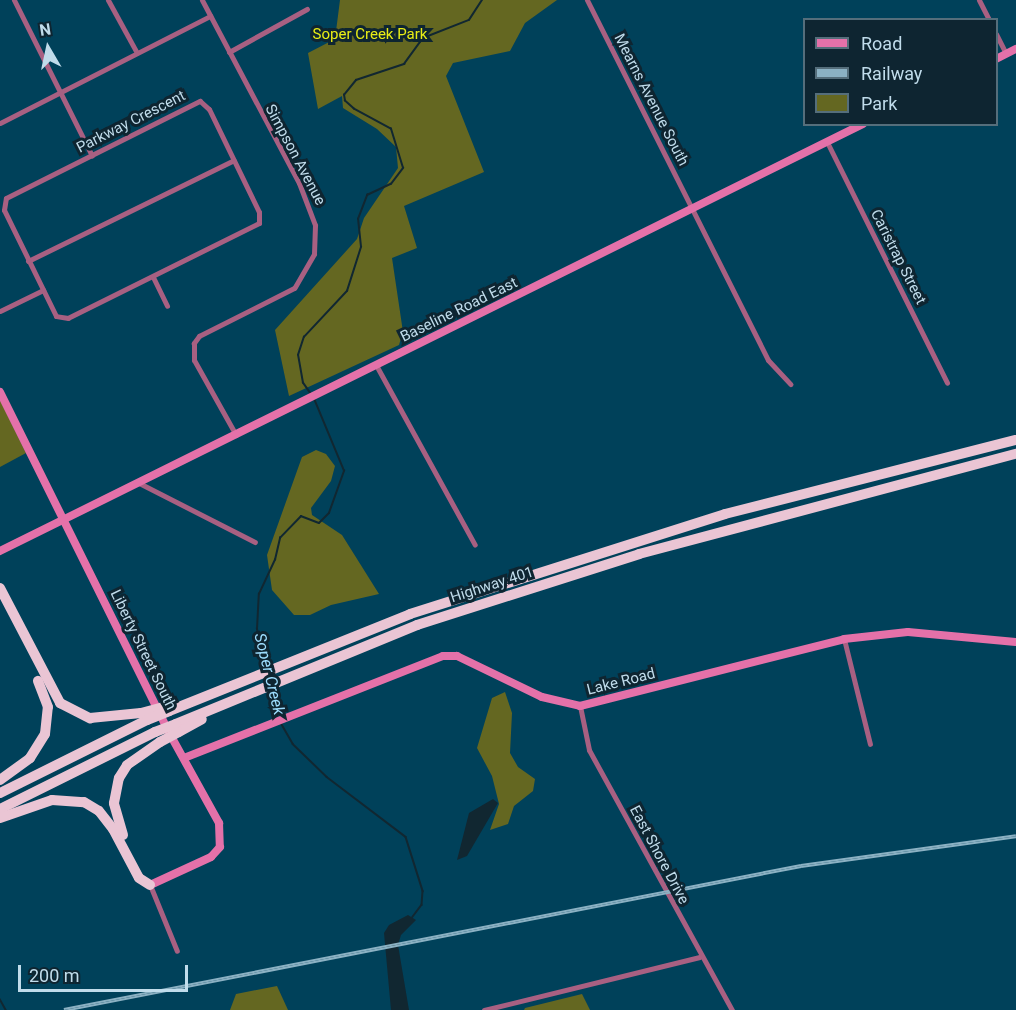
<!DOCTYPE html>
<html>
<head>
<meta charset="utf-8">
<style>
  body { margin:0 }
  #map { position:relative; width:1016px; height:1010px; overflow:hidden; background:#00415a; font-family:Roboto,sans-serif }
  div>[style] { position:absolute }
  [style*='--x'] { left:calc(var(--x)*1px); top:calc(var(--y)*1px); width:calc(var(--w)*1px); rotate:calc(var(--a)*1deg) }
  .green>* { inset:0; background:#646721 }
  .water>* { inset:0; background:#112731 }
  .stream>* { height:1.5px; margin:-0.75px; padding:0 0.75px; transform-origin:0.75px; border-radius:0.75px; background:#112731 }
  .street>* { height:5px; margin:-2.5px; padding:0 2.5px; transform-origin:2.5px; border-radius:2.5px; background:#a86082 }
  .secondary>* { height:8px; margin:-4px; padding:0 4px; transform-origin:4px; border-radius:4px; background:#e471a9 }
  .highway>* { height:10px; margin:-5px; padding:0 5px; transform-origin:5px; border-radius:5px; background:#eac5d4 }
  .rail>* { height:4px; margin-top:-2px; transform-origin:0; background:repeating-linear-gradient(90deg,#0e2531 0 4.5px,#8bb1c3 0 9px); box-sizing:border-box; border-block:2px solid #8bb1c3 }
  .highway-bridge>* { height:10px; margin:-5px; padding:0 5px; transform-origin:5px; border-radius:5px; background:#eac5d4 }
  span { translate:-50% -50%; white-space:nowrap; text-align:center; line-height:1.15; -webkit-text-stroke:6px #0e2531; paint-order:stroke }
  .park-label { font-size:15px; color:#e8ed15 }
  .street-label { font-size:15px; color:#c0dceb }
  .water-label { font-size:16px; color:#9cdcfd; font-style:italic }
  .legend { position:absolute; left:803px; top:18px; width:195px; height:108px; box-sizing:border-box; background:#0e2531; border:2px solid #556e7b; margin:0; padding:8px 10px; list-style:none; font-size:18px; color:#c0dceb }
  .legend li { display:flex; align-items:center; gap:12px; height:30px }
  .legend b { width:30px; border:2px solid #556e7b }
  .north { position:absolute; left:18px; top:18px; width:60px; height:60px; -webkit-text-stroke:4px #0e2531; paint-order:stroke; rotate:351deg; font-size:16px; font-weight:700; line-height:24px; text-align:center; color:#c0dceb }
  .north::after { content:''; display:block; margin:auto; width:21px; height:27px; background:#c0dceb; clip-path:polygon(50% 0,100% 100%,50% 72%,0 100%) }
  .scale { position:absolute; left:18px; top:965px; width:170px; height:27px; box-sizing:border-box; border:3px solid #c0dceb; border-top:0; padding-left:8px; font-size:18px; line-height:21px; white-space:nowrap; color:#c0dceb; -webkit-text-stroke:4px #0e2531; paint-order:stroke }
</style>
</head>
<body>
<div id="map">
  <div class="green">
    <i style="clip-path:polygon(340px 0,557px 0,525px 23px,510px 51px,453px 63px,446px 76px,484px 172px,404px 206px,417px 248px,392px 258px,403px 332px,399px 345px,289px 396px,275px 330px,357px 239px,364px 218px,398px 168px,396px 147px,377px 129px,343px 108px,342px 96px,318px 109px,308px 53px,335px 39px)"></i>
    <i style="clip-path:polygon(0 400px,26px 453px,0 467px)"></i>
    <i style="clip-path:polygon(316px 450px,326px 454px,335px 466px,331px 481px,311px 508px,312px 515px,342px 535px,379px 594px,331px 605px,310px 615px,294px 615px,272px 590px,267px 555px,302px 457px)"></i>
    <i style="clip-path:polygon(505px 692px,512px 713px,510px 753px,518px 767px,535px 779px,533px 791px,514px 806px,508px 824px,490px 830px,499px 804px,492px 776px,477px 748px,492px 698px)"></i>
    <i style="clip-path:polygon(277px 986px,288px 1010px,230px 1010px,236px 994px)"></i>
    <i style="clip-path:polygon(582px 994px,590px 1010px,524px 1010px,525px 1008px)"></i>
  </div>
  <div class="water">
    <i style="clip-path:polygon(493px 799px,498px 803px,467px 856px,457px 860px,469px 813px)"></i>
    <i style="clip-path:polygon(408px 915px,416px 920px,401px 935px,398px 945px,409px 1010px,391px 1010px,384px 933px,389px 925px)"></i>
  </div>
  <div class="stream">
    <i style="--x:310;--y:393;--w:12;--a:-125"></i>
    <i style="--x:303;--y:383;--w:28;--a:-100"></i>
    <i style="--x:298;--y:355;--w:19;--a:-72"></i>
    <i style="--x:304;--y:337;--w:63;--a:-46.9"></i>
    <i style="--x:347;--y:291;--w:46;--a:-72.3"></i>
    <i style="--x:361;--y:247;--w:28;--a:-96"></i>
    <i style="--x:358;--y:219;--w:26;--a:-69"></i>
    <i style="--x:367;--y:195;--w:26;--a:-25"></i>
    <i style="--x:391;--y:184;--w:20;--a:-53"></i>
    <i style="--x:403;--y:168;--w:41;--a:-107.1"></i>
    <i style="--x:391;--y:129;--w:42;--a:-151.6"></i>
    <i style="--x:354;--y:109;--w:12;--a:-138"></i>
    <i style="--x:345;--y:101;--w:6;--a:-99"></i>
    <i style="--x:344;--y:95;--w:19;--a:-51"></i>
    <i style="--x:356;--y:80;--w:51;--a:-18.4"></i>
    <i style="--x:404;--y:64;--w:32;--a:-54"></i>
    <i style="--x:423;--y:38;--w:49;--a:-21.4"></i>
    <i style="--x:469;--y:20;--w:24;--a:-57"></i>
    <i style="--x:265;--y:667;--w:39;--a:-102"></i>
    <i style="--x:257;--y:629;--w:35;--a:-87"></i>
    <i style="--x:259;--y:594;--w:38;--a:-65"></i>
    <i style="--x:275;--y:560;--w:23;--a:-77"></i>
    <i style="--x:280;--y:538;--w:30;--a:-46"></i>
    <i style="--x:301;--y:516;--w:19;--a:21"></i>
    <i style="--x:319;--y:523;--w:14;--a:-45"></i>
    <i style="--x:329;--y:513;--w:45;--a:-70.3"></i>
    <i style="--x:344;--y:471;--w:78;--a:-112.6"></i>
    <i style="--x:270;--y:689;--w:28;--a:75"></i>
    <i style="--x:281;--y:723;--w:24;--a:60"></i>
    <i style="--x:293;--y:744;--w:47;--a:44.1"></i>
    <i style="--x:327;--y:777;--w:99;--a:37.2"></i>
    <i style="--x:406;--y:837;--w:57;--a:72.5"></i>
    <i style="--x:423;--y:891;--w:14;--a:94"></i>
    <i style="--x:422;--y:905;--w:15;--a:127"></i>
    <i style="--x:0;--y:999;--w:13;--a:61"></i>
  </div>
  <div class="street">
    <i style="--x:14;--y:0;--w:174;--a:63.4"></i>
    <i style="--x:108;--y:0;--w:60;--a:61.3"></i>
    <i style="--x:202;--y:0;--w:207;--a:62.1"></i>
    <i style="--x:299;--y:183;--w:45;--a:69.1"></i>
    <i style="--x:315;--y:225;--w:29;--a:92"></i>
    <i style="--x:314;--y:254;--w:39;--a:120"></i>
    <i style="--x:294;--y:288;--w:106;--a:153.2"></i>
    <i style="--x:199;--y:336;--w:9;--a:126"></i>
    <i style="--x:194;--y:343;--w:17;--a:90"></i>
    <i style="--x:194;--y:360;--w:86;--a:60.8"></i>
    <i style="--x:587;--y:0;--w:403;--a:63.3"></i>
    <i style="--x:768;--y:360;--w:33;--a:47"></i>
    <i style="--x:979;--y:0;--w:22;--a:63"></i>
    <i style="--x:996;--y:34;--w:22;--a:63"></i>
    <i style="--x:229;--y:52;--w:89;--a:-28.9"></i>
    <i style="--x:200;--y:101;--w:12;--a:42"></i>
    <i style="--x:209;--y:109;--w:114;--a:64.1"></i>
    <i style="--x:259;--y:212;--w:11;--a:90"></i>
    <i style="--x:259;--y:223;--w:213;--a:153.6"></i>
    <i style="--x:68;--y:318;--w:12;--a:-171"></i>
    <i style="--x:56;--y:316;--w:118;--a:-116.1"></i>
    <i style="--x:4;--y:210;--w:12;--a:-81"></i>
    <i style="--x:6;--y:198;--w:217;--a:-26.6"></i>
    <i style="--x:0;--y:123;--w:236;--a:-27"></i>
    <i style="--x:827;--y:142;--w:269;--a:63.5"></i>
    <i style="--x:28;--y:261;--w:229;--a:-26.1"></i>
    <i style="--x:153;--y:277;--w:32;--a:64"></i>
    <i style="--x:0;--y:311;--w:48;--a:-26"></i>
    <i style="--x:376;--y:365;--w:205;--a:61.2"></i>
    <i style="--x:139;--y:483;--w:130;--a:27"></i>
    <i style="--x:844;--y:639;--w:108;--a:76.1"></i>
    <i style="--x:580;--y:706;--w:45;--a:78.4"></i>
    <i style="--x:589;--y:750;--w:297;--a:61.2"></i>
    <i style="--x:150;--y:885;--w:71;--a:67.8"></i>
    <i style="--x:484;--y:1010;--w:222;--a:-13.8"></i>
  </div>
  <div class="secondary">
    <i style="--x:996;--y:59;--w:22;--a:-27"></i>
    <i style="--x:0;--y:392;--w:374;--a:63.6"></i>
    <i style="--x:166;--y:727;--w:110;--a:61.1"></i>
    <i style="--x:219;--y:823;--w:24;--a:88"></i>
    <i style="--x:220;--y:847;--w:13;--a:132"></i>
    <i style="--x:211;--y:857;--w:67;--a:155.3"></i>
    <i style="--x:0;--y:551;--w:963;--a:-26.33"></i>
    <i style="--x:184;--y:758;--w:278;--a:-21.5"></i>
    <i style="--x:443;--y:656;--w:14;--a:0"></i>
    <i style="--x:457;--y:656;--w:94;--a:25.8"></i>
    <i style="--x:542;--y:697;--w:39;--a:13"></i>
    <i style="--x:580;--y:706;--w:272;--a:-14.2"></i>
    <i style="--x:844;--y:639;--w:64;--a:-6.2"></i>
    <i style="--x:908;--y:632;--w:108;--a:5.3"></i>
  </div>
  <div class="highway">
    <i style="--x:0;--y:588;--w:130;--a:62.4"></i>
    <i style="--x:60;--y:703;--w:34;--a:27"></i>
    <i style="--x:90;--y:718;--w:51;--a:-5.6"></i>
    <i style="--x:169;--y:711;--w:260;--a:-21.9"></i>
    <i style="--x:410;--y:614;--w:330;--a:-17.6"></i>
    <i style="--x:725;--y:514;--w:300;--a:-14.3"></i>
    <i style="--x:176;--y:724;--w:261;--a:-22.3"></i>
    <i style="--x:417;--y:625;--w:233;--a:-17.7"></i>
    <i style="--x:639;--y:554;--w:390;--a:-14.9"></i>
    <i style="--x:179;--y:732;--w:26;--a:-29"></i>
    <i style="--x:0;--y:780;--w:37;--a:-36"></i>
    <i style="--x:30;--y:758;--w:28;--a:-58"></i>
    <i style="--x:45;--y:734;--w:27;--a:-84"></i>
    <i style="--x:48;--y:707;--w:28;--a:-111"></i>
    <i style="--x:0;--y:793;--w:164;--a:-26.4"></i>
    <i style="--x:0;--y:809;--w:173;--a:-26.4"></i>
    <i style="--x:0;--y:818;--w:55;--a:-19.1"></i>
    <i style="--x:52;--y:800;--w:32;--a:4"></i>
    <i style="--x:84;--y:802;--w:17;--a:31"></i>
    <i style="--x:99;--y:811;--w:23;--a:52"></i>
    <i style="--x:113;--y:829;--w:55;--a:62"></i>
    <i style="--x:139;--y:878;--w:13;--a:32"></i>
    <i style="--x:123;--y:835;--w:33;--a:-106"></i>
    <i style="--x:114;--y:803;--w:25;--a:-79"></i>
    <i style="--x:119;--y:778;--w:15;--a:-58"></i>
    <i style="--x:127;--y:765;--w:40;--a:-34.9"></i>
  </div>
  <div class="rail">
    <i style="--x:64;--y:1010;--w:751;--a:-11.06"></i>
    <i style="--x:801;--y:866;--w:217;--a:-7.9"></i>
  </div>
  <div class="highway-bridge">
    <i style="--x:141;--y:713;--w:27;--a:-15"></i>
    <i style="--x:147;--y:720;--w:24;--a:-22"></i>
    <i style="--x:155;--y:732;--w:22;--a:-21"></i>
    <i style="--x:160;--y:742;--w:21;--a:-28"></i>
  </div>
  <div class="park-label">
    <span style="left:370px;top:35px">Soper Creek Park</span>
  </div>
  <div class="street-label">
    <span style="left:651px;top:100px;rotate:63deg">Mearns Avenue South</span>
    <span style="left:131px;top:122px;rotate:-27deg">Parkway Crescent</span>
    <span style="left:295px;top:155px;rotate:62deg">Simpson Avenue</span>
    <span style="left:898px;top:257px;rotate:63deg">Caristrap Street</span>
    <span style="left:459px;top:310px;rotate:-26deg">Baseline Road East</span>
    <span style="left:492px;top:585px;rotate:-18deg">Highway 401</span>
    <span style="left:143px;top:650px;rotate:64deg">Liberty Street South</span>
    <span style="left:621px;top:682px;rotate:-14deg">Lake Road</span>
    <span style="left:659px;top:855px;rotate:62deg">East Shore Drive</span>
  </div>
  <div class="water-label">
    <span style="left:269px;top:674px;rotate:76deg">Soper Creek</span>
  </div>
  <ul class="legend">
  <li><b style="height:8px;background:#e471a9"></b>Road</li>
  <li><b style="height:8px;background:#8bb1c3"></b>Railway</li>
  <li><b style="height:16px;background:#646721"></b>Park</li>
  </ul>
  <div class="north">N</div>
  <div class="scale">200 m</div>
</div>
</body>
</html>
